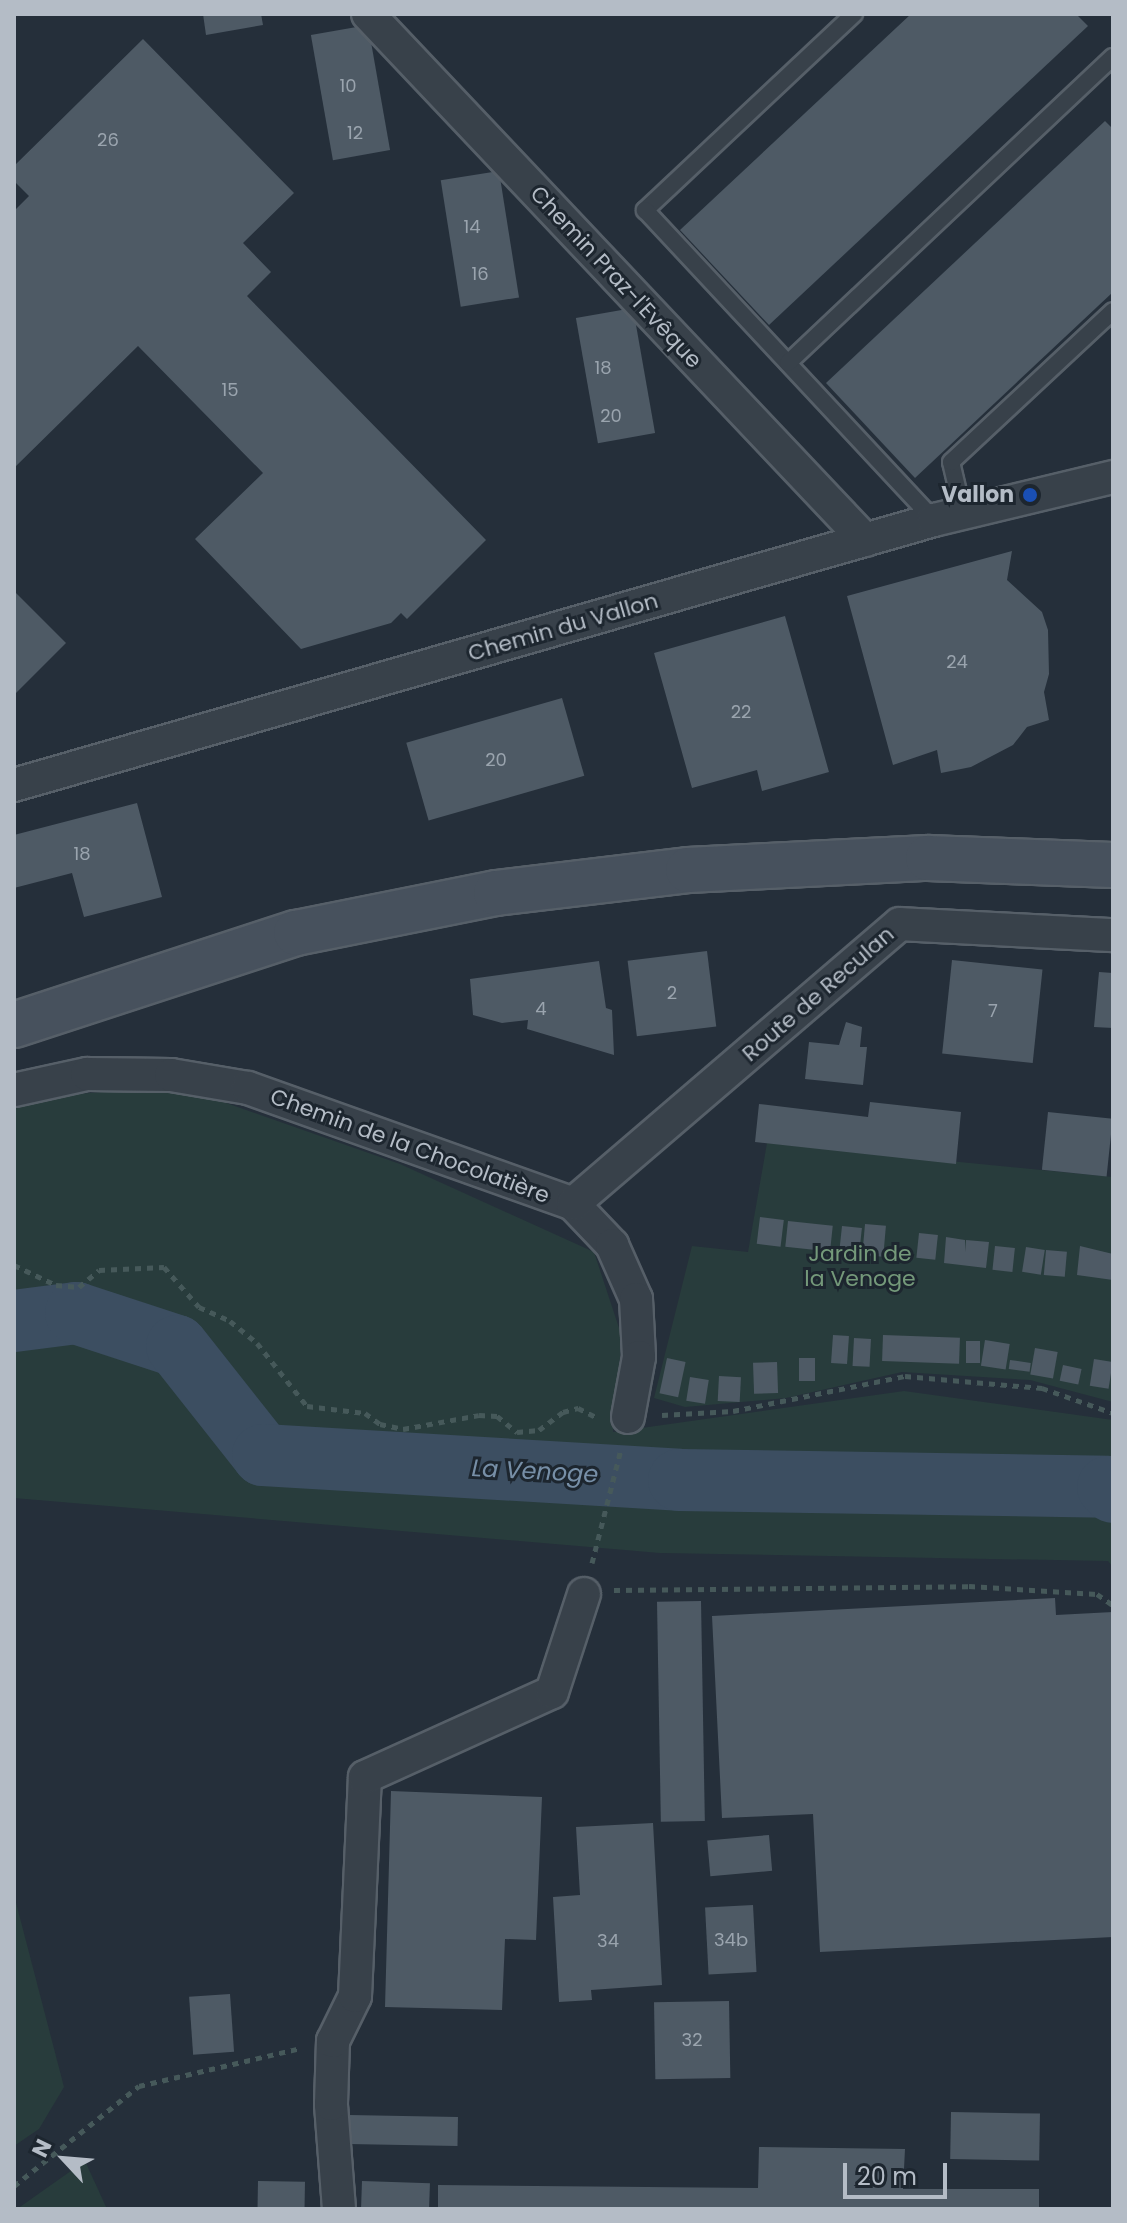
<!DOCTYPE html>
<html>
<head>
<meta charset="utf-8">
<style>
  body { margin:0 }
  #map { position:relative; width:1127px; height:2223px; overflow:hidden; background:#252f3a; font-family:Poppins,sans-serif }
  div>[style] { position:absolute }
  [style*='--x'] { left:calc(var(--x)*1px); top:calc(var(--y)*1px); width:calc(var(--w)*1px); rotate:calc(var(--a)*1deg) }
  .green>* { inset:0; background:#283c3c }
  .river>* { height:62px; margin:-31px; padding:0 31px; transform-origin:31px; border-radius:31px; background:#3c4e61 }
  .building>* { inset:0; background:#4e5a65; transform-origin:0 0 }
  .path>* { height:5px; margin-top:-2.5px; transform-origin:0; background:repeating-linear-gradient(90deg,#46595a 0 6px,transparent 0 12px) }
  .roads { filter:drop-shadow(2px 0 #565f68) drop-shadow(-2px 0 #565f68) drop-shadow(0 2px #565f68) drop-shadow(0 -2px #565f68) }
  .service>* { height:16px; margin:-8px; padding:0 8px; transform-origin:8px; border-radius:8px; background:#38414a }
  .minor>* { height:32px; margin:-16px; padding:0 16px; transform-origin:16px; border-radius:16px; background:#38414a }
  .secondary>* { height:44px; margin:-22px; padding:0 22px; transform-origin:22px; border-radius:22px; background:#47515d }
  .dots>* { width:22px; height:22px; translate:-50% -50%; box-sizing:border-box; border:4px solid #1d262f; border-radius:50% }
  span { translate:-50% -50%; white-space:nowrap; text-align:center; line-height:1.15; -webkit-text-stroke:6px #1d262f; paint-order:stroke }
  .number-label { font-size:18px; color:#9aa4ae }
  .number-label span { -webkit-text-stroke-width:0 }
  .street-label { font-size:22px; color:#b4bcc6 }
  .poi-label { font-size:22px; color:#b4bcc6; font-weight:700 }
  .right { translate:-100% -50%; text-align:right }
  .park-label { font-size:22px; color:#74997a }
  .water-label { font-size:24px; color:#778fa7; font-style:italic }
  .frame { position:absolute; inset:0; border:16px solid #b4bcc6; pointer-events:none }
  .north { position:absolute; left:24px; top:2119px; width:80px; height:80px; -webkit-text-stroke:6px #1d262f; paint-order:stroke; rotate:296deg; font-size:22px; font-weight:700; line-height:32px; text-align:center; color:#b4bcc6 }
  .north::after { content:''; display:block; margin:auto; width:28px; height:36px; background:#b4bcc6; clip-path:polygon(50% 0,100% 100%,50% 72%,0 100%) }
  .scale { position:absolute; left:843px; top:2163px; width:104px; height:36px; box-sizing:border-box; border:4px solid #b4bcc6; border-top:0; padding-left:10px; font-size:24px; line-height:28px; white-space:nowrap; color:#b4bcc6; -webkit-text-stroke:6px #1d262f; paint-order:stroke }
</style>
</head>
<body>
<div id="map">
  <div class="green">
    <i style="clip-path:polygon(178px 1086px,400px 1164px,594px 1252px,622px 1337px,613px 1432px,904px 1391px,1113px 1420px,1113px 1567px,1108px 1561px,660px 1553px,14px 1498px,14px 1099px)"></i>
    <i style="clip-path:polygon(767px 1143px,1113px 1177px,1113px 1402px,1030px 1380px,902px 1372px,786px 1398px,685px 1407px,654px 1398px,692px 1246px,748px 1252px)"></i>
    <i style="clip-path:polygon(14px 1895px,64px 2087px,39px 2129px,14px 2146px)"></i>
    <i style="clip-path:polygon(85px 2161px,107px 2209px,17px 2209px)"></i>
  </div>
  <div class="river">
    <i style="--x:14;--y:1321;--w:63;--a:-7.4"></i>
    <i style="--x:76;--y:1313;--w:106;--a:18.1"></i>
    <i style="--x:177;--y:1346;--w:139;--a:51.7"></i>
    <i style="--x:263;--y:1455;--w:417;--a:3.4"></i>
    <i style="--x:679;--y:1480;--w:429;--a:0.9"></i>
    <i style="--x:1108;--y:1487;--w:7;--a:45"></i>
  </div>
  <div class="building">
    <i style="clip-path:polygon(203px 14px,261px 14px,263px 25px,206px 35px)"></i>
    <i style="clip-path:polygon(911px 14px,1076px 14px,1088px 26px,769px 325px,680px 230px)"></i>
    <i style="left:368px;top:25px;width:127px;height:58px;rotate:80deg"></i>
    <i style="clip-path:polygon(143px 39px,294px 193px,243px 243px,271px 272px,247px 296px,486px 540px,407px 619px,401px 613px,391px 623px,301px 649px,195px 539px,263px 473px,138px 346px,14px 468px,14px 211px,29px 196px,14px 181px,14px 166px)"></i>
    <i style="clip-path:polygon(1105px 121px,1113px 129px,1113px 292px,915px 478px,826px 383px)"></i>
    <i style="left:499px;top:171px;width:128px;height:59px;rotate:81deg"></i>
    <i style="left:633px;top:308px;width:127px;height:58px;rotate:80deg"></i>
    <i style="clip-path:polygon(1012px 551px,1007px 580px,1042px 612px,1048px 630px,1049px 674px,1044px 692px,1049px 720px,1027px 727px,1013px 745px,971px 767px,941px 773px,937px 750px,893px 765px,847px 596px)"></i>
    <i style="clip-path:polygon(14px 591px,66px 643px,14px 695px)"></i>
    <i style="clip-path:polygon(785px 616px,829px 772px,762px 791px,757px 770px,692px 788px,654px 653px)"></i>
    <i style="left:562px;top:698px;width:81px;height:162px;rotate:74deg"></i>
    <i style="clip-path:polygon(137px 803px,162px 897px,84px 917px,72px 873px,14px 888px,14px 835px)"></i>
    <i style="left:707px;top:951px;width:76px;height:80px;rotate:83deg"></i>
    <i style="left:952px;top:960px;width:91px;height:94px;rotate:6deg"></i>
    <i style="clip-path:polygon(599px 961px,606px 1008px,612px 1010px,614px 1055px,527px 1029px,528px 1020px,502px 1023px,473px 1015px,470px 979px)"></i>
    <i style="clip-path:polygon(1099px 972px,1113px 973px,1113px 1028px,1094px 1027px)"></i>
    <i style="clip-path:polygon(846px 1022px,862px 1027px,860px 1047px,867px 1047px,863px 1085px,805px 1079px,809px 1042px,839px 1045px)"></i>
    <i style="clip-path:polygon(870px 1102px,961px 1112px,956px 1164px,755px 1142px,759px 1104px,868px 1117px)"></i>
    <i style="left:1048px;top:1112px;width:65px;height:58px;rotate:6deg"></i>
    <i style="left:760px;top:1217px;width:24px;height:27px;rotate:7deg"></i>
    <i style="left:788px;top:1221px;width:45px;height:26px;rotate:6deg"></i>
    <i style="left:865px;top:1224px;width:21px;height:31px;rotate:5deg"></i>
    <i style="left:842px;top:1226px;width:20px;height:25px;rotate:6deg"></i>
    <i style="left:919px;top:1233px;width:19px;height:25px;rotate:6deg"></i>
    <i style="clip-path:polygon(946px 1237px,965px 1240px,965px 1252px,966px 1240px,989px 1242px,986px 1268px,944px 1263px)"></i>
    <i style="left:995px;top:1246px;width:20px;height:24px;rotate:6deg"></i>
    <i style="clip-path:polygon(1080px 1246px,1113px 1254px,1113px 1280px,1077px 1275px)"></i>
    <i style="left:1026px;top:1247px;width:19px;height:25px;rotate:9deg"></i>
    <i style="left:1046px;top:1250px;width:21px;height:25px;rotate:5deg"></i>
    <i style="left:833px;top:1335px;width:16px;height:28px;rotate:4deg"></i>
    <i style="left:883px;top:1335px;width:77px;height:26px;rotate:2deg"></i>
    <i style="left:854px;top:1338px;width:17px;height:28px;rotate:3deg"></i>
    <i style="left:985px;top:1340px;width:25px;height:26px;rotate:9deg"></i>
    <i style="left:966px;top:1341px;width:14px;height:22px"></i>
    <i style="left:1035px;top:1348px;width:23px;height:27px;rotate:10deg"></i>
    <i style="left:667px;top:1358px;width:19px;height:36px;rotate:12deg"></i>
    <i style="left:799px;top:1358px;width:16px;height:23px"></i>
    <i style="left:1094px;top:1359px;width:19px;height:27px;rotate:9deg"></i>
    <i style="left:1010px;top:1360px;width:21px;height:9px;rotate:8deg"></i>
    <i style="left:777px;top:1362px;width:31px;height:24px;rotate:88deg"></i>
    <i style="left:1063px;top:1365px;width:19px;height:16px;rotate:12deg"></i>
    <i style="left:719px;top:1376px;width:22px;height:25px;rotate:3deg"></i>
    <i style="left:690px;top:1377px;width:19px;height:24px;rotate:9deg"></i>
    <i style="clip-path:polygon(1055px 1598px,1056px 1615px,1113px 1612px,1113px 1937px,820px 1952px,813px 1814px,722px 1818px,712px 1616px)"></i>
    <i style="left:701px;top:1601px;width:220px;height:44px;rotate:89deg"></i>
    <i style="clip-path:polygon(391px 1791px,542px 1797px,536px 1940px,505px 1939px,502px 2010px,385px 2007px)"></i>
    <i style="clip-path:polygon(653px 1823px,662px 1985px,591px 1990px,592px 2000px,559px 2002px,553px 1897px,580px 1895px,576px 1827px)"></i>
    <i style="left:769px;top:1835px;width:36px;height:62px;rotate:85deg"></i>
    <i style="left:753px;top:1905px;width:67px;height:48px;rotate:87deg"></i>
    <i style="left:230px;top:1994px;width:58px;height:41px;rotate:86deg"></i>
    <i style="left:729px;top:2001px;width:77px;height:75px;rotate:89deg"></i>
    <i style="left:951px;top:2112px;width:89px;height:47px;rotate:1deg"></i>
    <i style="left:349px;top:2115px;width:109px;height:29px;rotate:1deg"></i>
    <i style="clip-path:polygon(759px 2147px,905px 2149px,903px 2189px,1039px 2189px,1039px 2209px,438px 2209px,438px 2185px,758px 2188px)"></i>
    <i style="left:258px;top:2181px;width:47px;height:28px;rotate:1deg"></i>
    <i style="left:362px;top:2181px;width:68px;height:28px;rotate:2deg"></i>
  </div>
  <div class="path">
    <i style="--x:14;--y:1265;--w:47;--a:25.5"></i>
    <i style="--x:56;--y:1285;--w:23;--a:5"></i>
    <i style="--x:79;--y:1287;--w:26;--a:-40"></i>
    <i style="--x:99;--y:1270;--w:65;--a:-2.6"></i>
    <i style="--x:164;--y:1267;--w:53;--a:48.8"></i>
    <i style="--x:199;--y:1307;--w:34;--a:24"></i>
    <i style="--x:230;--y:1321;--w:35;--a:39"></i>
    <i style="--x:257;--y:1343;--w:80;--a:51.6"></i>
    <i style="--x:307;--y:1406;--w:58;--a:6.9"></i>
    <i style="--x:365;--y:1413;--w:19;--a:36"></i>
    <i style="--x:380;--y:1424;--w:24;--a:12"></i>
    <i style="--x:403;--y:1429;--w:77;--a:-10.4"></i>
    <i style="--x:479;--y:1415;--w:18;--a:3"></i>
    <i style="--x:497;--y:1416;--w:26;--a:39"></i>
    <i style="--x:517;--y:1432;--w:22;--a:-5"></i>
    <i style="--x:539;--y:1430;--w:30;--a:-37"></i>
    <i style="--x:563;--y:1412;--w:16;--a:-15"></i>
    <i style="--x:578;--y:1408;--w:20;--a:27"></i>
    <i style="--x:662;--y:1415;--w:71;--a:-3.2"></i>
    <i style="--x:733;--y:1411;--w:176;--a:-11.5"></i>
    <i style="--x:905;--y:1376;--w:138;--a:5"></i>
    <i style="--x:1042;--y:1388;--w:75;--a:19.4"></i>
    <i style="--x:592;--y:1563;--w:118;--a:-75.7"></i>
    <i style="--x:614;--y:1590;--w:355;--a:-0.6"></i>
    <i style="--x:969;--y:1586;--w:128;--a:3.6"></i>
    <i style="--x:1097;--y:1594;--w:19;--a:35"></i>
    <i style="--x:14;--y:2186;--w:160;--a:-38.7"></i>
    <i style="--x:139;--y:2086;--w:166;--a:-13.2"></i>
  </div>
  <div class="roads">
    <div class="service">
      <i style="--x:854;--y:14;--w:287;--a:136.8"></i>
      <i style="--x:645;--y:210;--w:424;--a:47"></i>
      <i style="--x:788;--y:363;--w:446;--a:-43.3"></i>
      <i style="--x:963;--y:513;--w:52;--a:-103.2"></i>
      <i style="--x:951;--y:462;--w:221;--a:-43"></i>
    </div>
    <div class="minor">
      <i style="--x:368;--y:14;--w:724;--a:46.62"></i>
      <i style="--x:14;--y:785;--w:957;--a:-16.07"></i>
      <i style="--x:934;--y:520;--w:184;--a:-13.5"></i>
      <i style="--x:14;--y:1090;--w:75;--a:-12.4"></i>
      <i style="--x:87;--y:1074;--w:84;--a:0.7"></i>
      <i style="--x:171;--y:1075;--w:78;--a:9.6"></i>
      <i style="--x:248;--y:1088;--w:345;--a:19.6"></i>
      <i style="--x:573;--y:1204;--w:57;--a:46.4"></i>
      <i style="--x:612;--y:1245;--w:59;--a:66"></i>
      <i style="--x:636;--y:1299;--w:58;--a:87"></i>
      <i style="--x:639;--y:1357;--w:61;--a:100.4"></i>
      <i style="--x:573;--y:1204;--w:430;--a:-40.6"></i>
      <i style="--x:900;--y:924;--w:213;--a:3"></i>
      <i style="--x:339;--y:2209;--w:105;--a:-94.4"></i>
      <i style="--x:331;--y:2104;--w:63;--a:-88.2"></i>
      <i style="--x:333;--y:2041;--w:50;--a:-63.9"></i>
      <i style="--x:355;--y:1996;--w:219;--a:-87.4"></i>
      <i style="--x:365;--y:1777;--w:205;--a:-24.4"></i>
      <i style="--x:552;--y:1692;--w:103;--a:-71.9"></i>
    </div>
    <div class="secondary">
      <i style="--x:14;--y:1025;--w:297;--a:-18.1"></i>
      <i style="--x:296;--y:933;--w:204;--a:-11.3"></i>
      <i style="--x:496;--y:893;--w:193;--a:-6.8"></i>
      <i style="--x:688;--y:870;--w:240;--a:-2.9"></i>
      <i style="--x:928;--y:858;--w:185;--a:2.2"></i>
    </div>
  </div>
  <div class="dots">
    <i style="left:1030px;top:495px;background:#1a4fb4"></i>
  </div>
  <div class="number-label">
    <span style="left:348px;top:86px">10</span>
    <span style="left:355px;top:133px">12</span>
    <span style="left:108px;top:140px">26</span>
    <span style="left:472px;top:227px">14</span>
    <span style="left:480px;top:274px">16</span>
    <span style="left:603px;top:368px">18</span>
    <span style="left:230px;top:390px">15</span>
    <span style="left:611px;top:416px">20</span>
    <span style="left:957px;top:662px">24</span>
    <span style="left:741px;top:712px">22</span>
    <span style="left:496px;top:760px">20</span>
    <span style="left:82px;top:854px">18</span>
    <span style="left:672px;top:993px">2</span>
    <span style="left:541px;top:1009px">4</span>
    <span style="left:993px;top:1011px">7</span>
    <span style="left:731px;top:1940px">34b</span>
    <span style="left:608px;top:1941px">34</span>
    <span style="left:692px;top:2040px">32</span>
  </div>
  <div class="street-label">
    <span style="left:616px;top:277px;rotate:47deg">Chemin Praz-l'Evêque</span>
    <span style="left:563px;top:627px;rotate:-16deg">Chemin du Vallon</span>
    <span style="left:818px;top:994px;rotate:-41deg">Route de Reculan</span>
    <span style="left:410px;top:1146px;rotate:20deg">Chemin de la Chocolatière</span>
  </div>
  <div class="poi-label">
    <span class="right" style="left:1014px;top:495px">Vallon</span>
  </div>
  <div class="park-label">
    <span style="left:860px;top:1266px">Jardin de<br>la Venoge</span>
  </div>
  <div class="water-label">
    <span style="left:535px;top:1471px;rotate:3deg">La Venoge</span>
  </div>
  <div class="frame"></div>
  <div class="north">N</div>
  <div class="scale">20 m</div>
</div>
</body>
</html>
